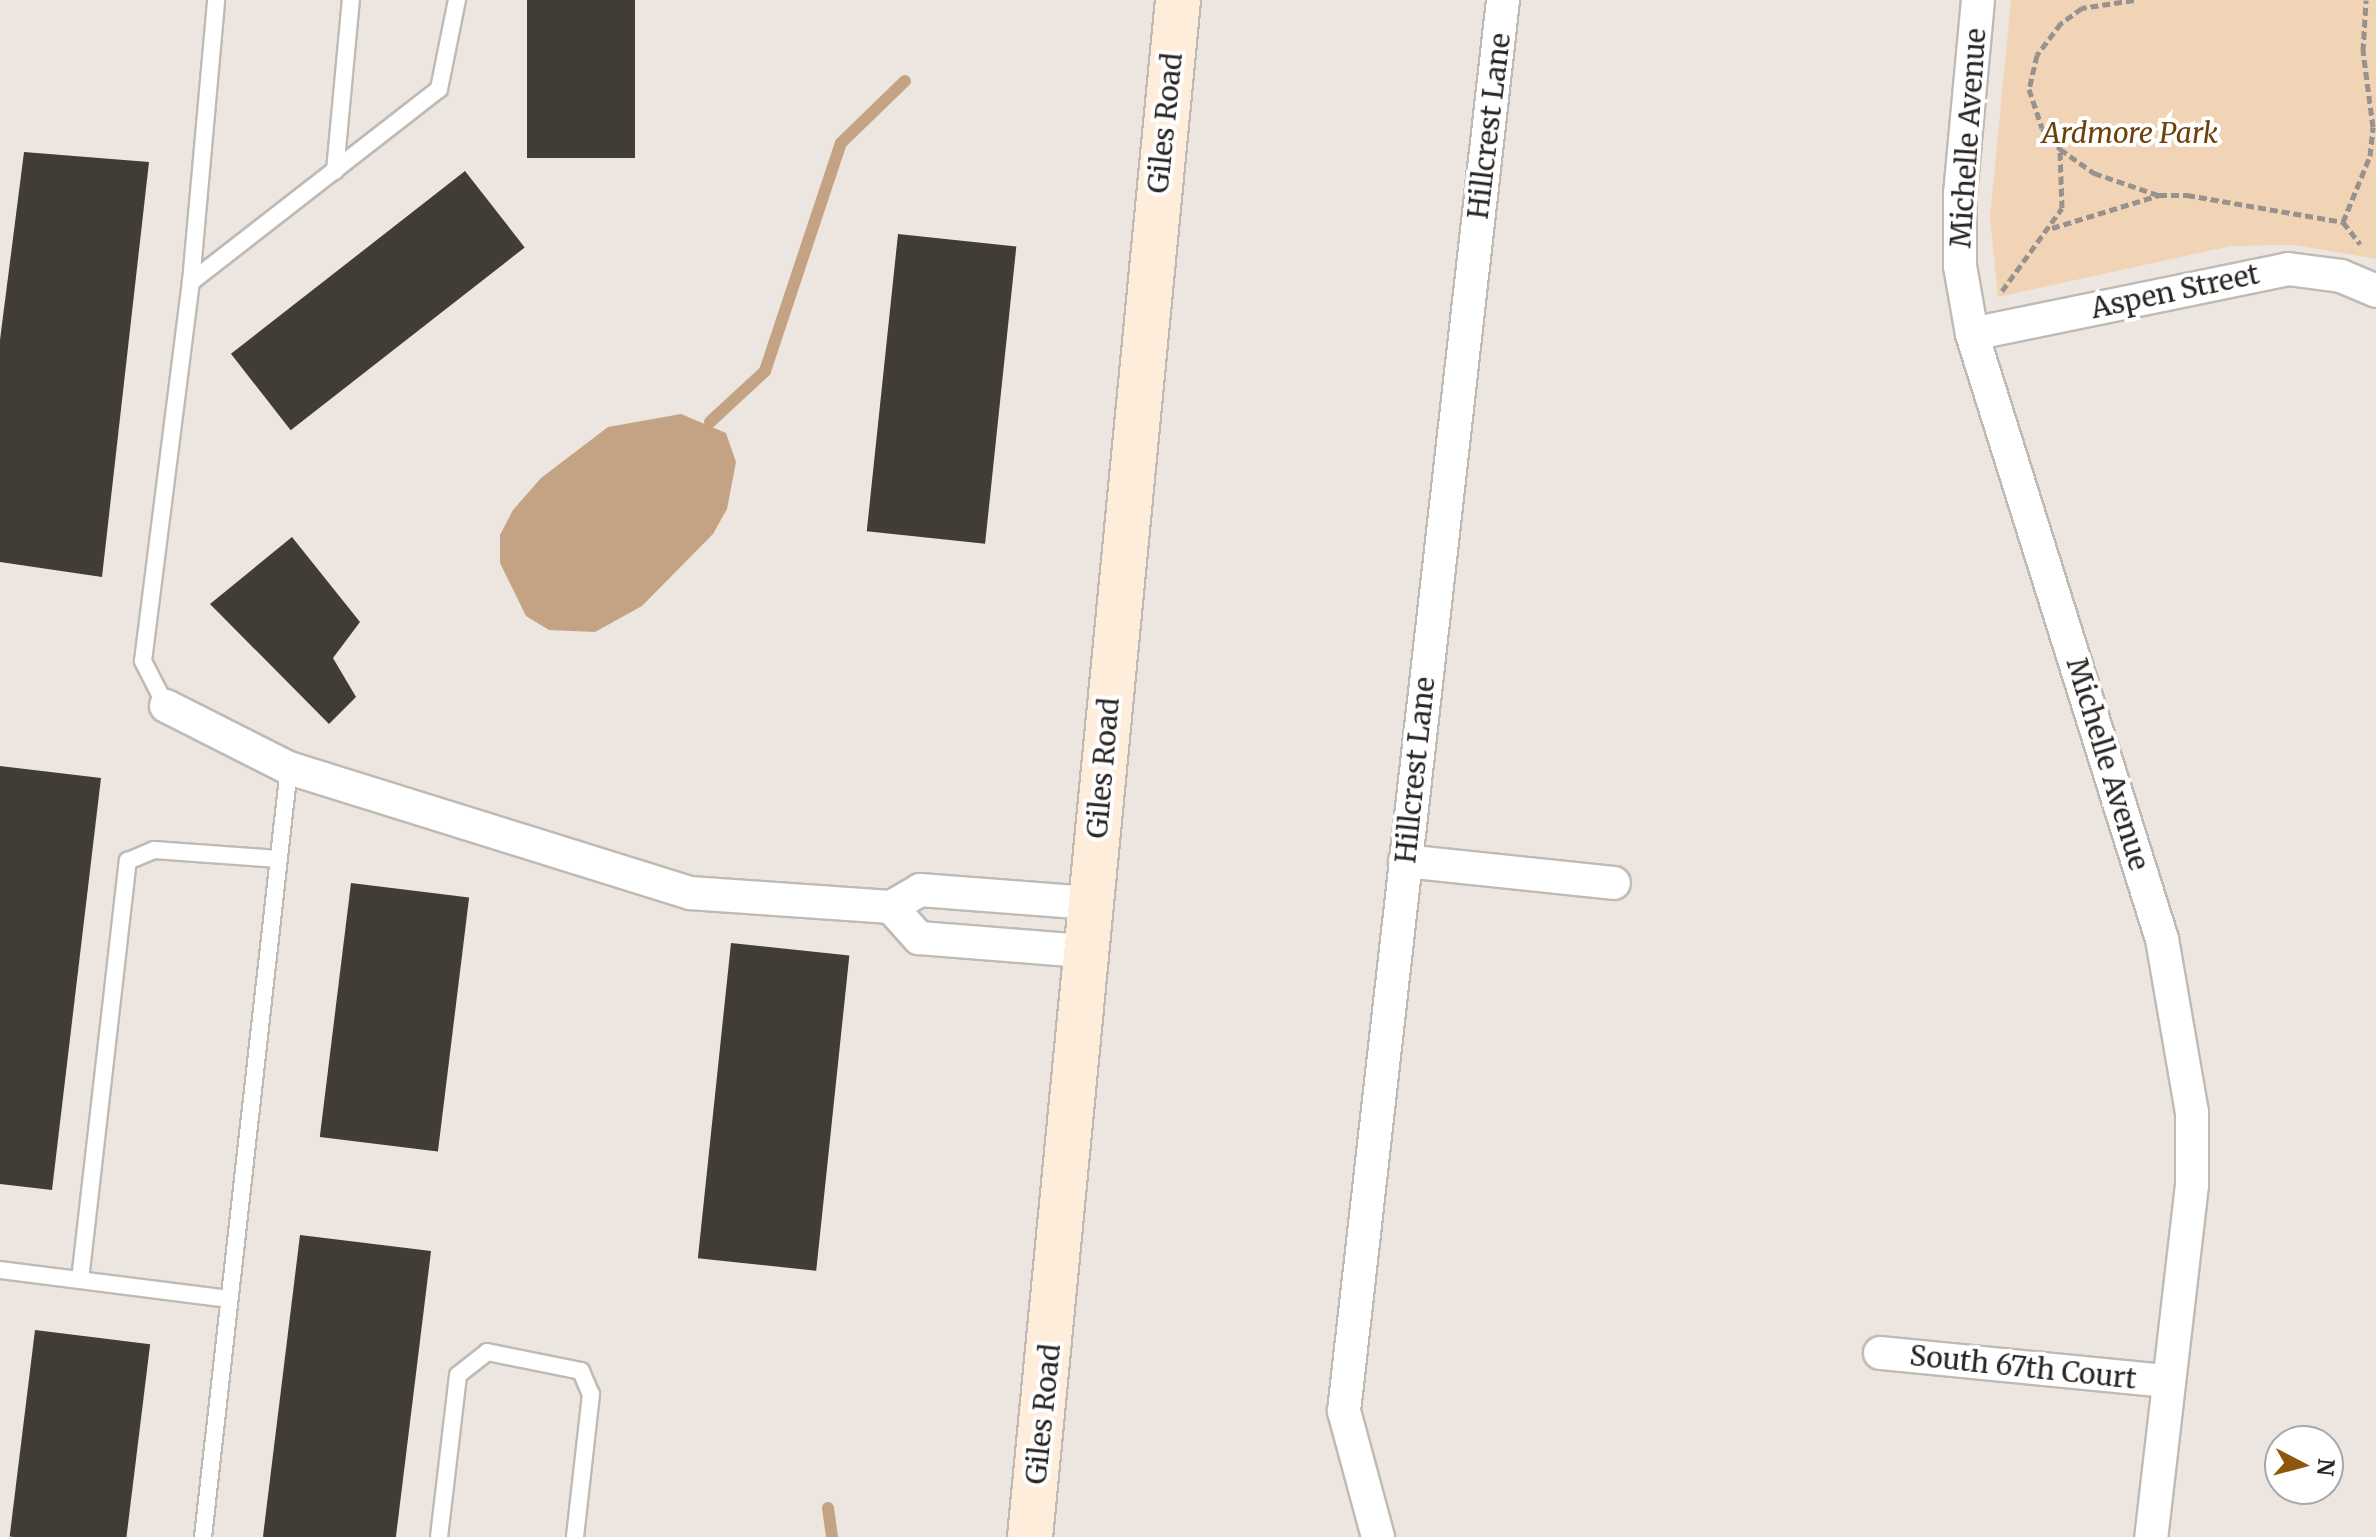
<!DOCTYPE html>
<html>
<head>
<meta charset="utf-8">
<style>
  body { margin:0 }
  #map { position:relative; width:2376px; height:1537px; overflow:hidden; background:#ede6e0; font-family:Merriweather,serif }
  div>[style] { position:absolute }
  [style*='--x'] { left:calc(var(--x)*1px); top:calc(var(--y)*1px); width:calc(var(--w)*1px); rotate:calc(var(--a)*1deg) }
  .green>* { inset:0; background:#f1d3b5 }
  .water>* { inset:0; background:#c3a383 }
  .stream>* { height:12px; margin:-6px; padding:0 6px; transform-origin:6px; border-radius:6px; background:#c3a383 }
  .building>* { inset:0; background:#423c37; transform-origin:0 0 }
  .path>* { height:5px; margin-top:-2.5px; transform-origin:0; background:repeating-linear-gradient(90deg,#97928e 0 8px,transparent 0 12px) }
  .roads { filter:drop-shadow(2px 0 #c0bab4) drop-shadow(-2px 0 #c0bab4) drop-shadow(0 2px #c0bab4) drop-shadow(0 -2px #c0bab4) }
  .lane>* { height:16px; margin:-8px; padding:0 8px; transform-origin:8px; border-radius:8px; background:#fff }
  .street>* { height:32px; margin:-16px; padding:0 16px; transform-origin:16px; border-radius:16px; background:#fff }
  .secondary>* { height:44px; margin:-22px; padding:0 22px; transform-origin:22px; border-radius:22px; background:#feedda }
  span { translate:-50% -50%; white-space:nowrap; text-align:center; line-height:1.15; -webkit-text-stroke:8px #fff; paint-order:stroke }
  .street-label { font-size:28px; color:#282523 }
  .park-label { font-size:28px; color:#6c4209; font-style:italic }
  .north { position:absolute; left:2264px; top:1425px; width:80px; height:80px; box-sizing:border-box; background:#fff; border:2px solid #a9a8a7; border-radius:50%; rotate:96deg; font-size:22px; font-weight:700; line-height:32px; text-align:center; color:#282523 }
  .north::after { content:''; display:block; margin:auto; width:28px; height:36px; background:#8e570c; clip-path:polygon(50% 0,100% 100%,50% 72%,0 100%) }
</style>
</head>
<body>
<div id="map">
  <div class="green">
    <i style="clip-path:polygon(2011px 0,2376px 0,2376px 259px,2295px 245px,2231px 246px,1998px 297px,1990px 217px)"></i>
  </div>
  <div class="water">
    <i style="clip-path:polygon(681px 414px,726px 433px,736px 462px,727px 509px,713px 534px,642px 606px,595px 632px,549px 630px,526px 616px,500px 563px,500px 535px,513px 510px,541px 478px,608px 427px)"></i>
  </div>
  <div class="stream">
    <i style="--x:710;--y:422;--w:75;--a:-42.8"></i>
    <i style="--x:765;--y:371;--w:240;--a:-71.6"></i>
    <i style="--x:841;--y:143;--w:89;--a:-44.1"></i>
    <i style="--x:828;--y:1508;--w:29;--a:82"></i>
  </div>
  <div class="building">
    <i style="left:527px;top:0;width:108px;height:158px"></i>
    <i style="clip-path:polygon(24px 152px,149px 162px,102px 577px,0 562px,0 340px)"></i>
    <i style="left:465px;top:171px;width:97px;height:297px;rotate:52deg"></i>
    <i style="left:898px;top:234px;width:119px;height:299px;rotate:6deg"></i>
    <i style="clip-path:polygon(292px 537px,360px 622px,333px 658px,356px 697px,329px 724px,210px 604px)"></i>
    <i style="clip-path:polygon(0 766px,101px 778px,52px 1190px,0 1184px)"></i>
    <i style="left:351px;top:883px;width:119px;height:256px;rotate:7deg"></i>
    <i style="left:731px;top:943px;width:119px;height:317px;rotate:6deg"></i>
    <i style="left:300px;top:1235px;width:132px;height:304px;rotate:7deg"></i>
    <i style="left:35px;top:1330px;width:116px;height:208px;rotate:7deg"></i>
  </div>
  <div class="path">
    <i style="--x:2134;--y:0;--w:53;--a:171.3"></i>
    <i style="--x:2082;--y:8;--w:26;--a:144"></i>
    <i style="--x:2061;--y:23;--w:40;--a:127"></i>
    <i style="--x:2037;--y:55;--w:35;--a:103"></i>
    <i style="--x:2029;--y:89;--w:41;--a:71.6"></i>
    <i style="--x:2042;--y:128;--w:28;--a:49"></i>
    <i style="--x:2060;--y:149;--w:42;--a:35.2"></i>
    <i style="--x:2094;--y:173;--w:68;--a:19"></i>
    <i style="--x:2343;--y:222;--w:71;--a:-67.8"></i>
    <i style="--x:2370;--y:156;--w:29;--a:-84"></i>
    <i style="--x:2373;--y:127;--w:77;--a:-97.5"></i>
    <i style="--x:2363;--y:51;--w:51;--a:-86.6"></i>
    <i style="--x:2052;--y:228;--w:112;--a:-17.1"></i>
    <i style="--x:2159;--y:195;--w:28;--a:0"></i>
    <i style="--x:2187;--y:195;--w:158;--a:9.8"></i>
    <i style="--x:2343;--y:222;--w:28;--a:52"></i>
    <i style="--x:2002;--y:291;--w:102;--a:-54.1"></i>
    <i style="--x:2062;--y:208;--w:58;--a:-92"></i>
  </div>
  <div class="roads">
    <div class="lane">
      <i style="--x:335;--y:171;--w:172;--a:-84.7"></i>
      <i style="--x:191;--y:282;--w:314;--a:-37.9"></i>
      <i style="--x:439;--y:89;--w:91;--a:-78.6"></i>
      <i style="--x:166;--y:706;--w:51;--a:-117.1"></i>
      <i style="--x:143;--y:661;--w:382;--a:-82.8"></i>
      <i style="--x:191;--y:282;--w:283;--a:-84.9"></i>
      <i style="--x:0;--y:1270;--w:231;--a:7.2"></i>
      <i style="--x:80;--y:1280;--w:422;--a:-83.5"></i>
      <i style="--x:128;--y:861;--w:28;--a:-23"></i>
      <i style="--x:154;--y:850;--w:125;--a:4.1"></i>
      <i style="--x:203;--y:1537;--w:774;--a:-83.62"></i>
      <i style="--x:439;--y:1537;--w:163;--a:-83.3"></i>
      <i style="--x:458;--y:1375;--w:37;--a:-38"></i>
      <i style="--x:487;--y:1352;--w:96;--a:11.4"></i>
      <i style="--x:581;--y:1371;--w:25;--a:67"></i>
      <i style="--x:591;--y:1394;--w:144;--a:96.4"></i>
    </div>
    <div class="street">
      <i style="--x:1978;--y:0;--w:195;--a:95.3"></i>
      <i style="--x:1960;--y:194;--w:72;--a:90"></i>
      <i style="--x:1960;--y:266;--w:69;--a:80"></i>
      <i style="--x:1972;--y:334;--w:634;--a:72.57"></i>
      <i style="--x:2162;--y:939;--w:176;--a:80.2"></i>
      <i style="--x:2192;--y:1112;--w:73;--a:90"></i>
      <i style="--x:2192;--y:1185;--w:354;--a:96.6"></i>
      <i style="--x:1972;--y:334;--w:323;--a:-11.6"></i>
      <i style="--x:2288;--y:269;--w:53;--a:7.5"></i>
      <i style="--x:2341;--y:276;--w:38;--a:23"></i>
      <i style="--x:166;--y:706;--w:138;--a:26.8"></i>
      <i style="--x:289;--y:768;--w:420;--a:17.3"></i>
      <i style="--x:690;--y:893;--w:201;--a:4"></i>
      <i style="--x:891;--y:907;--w:34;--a:-30"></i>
      <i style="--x:920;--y:890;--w:170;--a:4.4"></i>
      <i style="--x:1405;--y:861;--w:210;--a:6"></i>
      <i style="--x:891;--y:907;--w:42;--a:47.9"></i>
      <i style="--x:919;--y:938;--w:168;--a:4.5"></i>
      <i style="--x:1880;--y:1353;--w:288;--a:5.6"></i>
      <i style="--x:1378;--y:1537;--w:131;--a:-105.1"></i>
      <i style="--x:1344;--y:1411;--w:1420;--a:-83.57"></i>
    </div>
    <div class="secondary">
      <i style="--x:1030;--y:1537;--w:1544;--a:-84.5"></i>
    </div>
  </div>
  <div class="street-label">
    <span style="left:1165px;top:123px;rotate:-84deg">Giles Road</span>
    <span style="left:1489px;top:126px;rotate:-83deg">Hillcrest Lane</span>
    <span style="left:1968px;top:138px;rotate:-86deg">Michelle Avenue</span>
    <span style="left:2175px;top:291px;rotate:-12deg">Aspen Street</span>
    <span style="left:2108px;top:764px;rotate:73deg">Michelle Avenue</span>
    <span style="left:1103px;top:768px;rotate:-85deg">Giles Road</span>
    <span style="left:1415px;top:770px;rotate:-84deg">Hillcrest Lane</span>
    <span style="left:2023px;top:1367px;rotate:6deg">South 67th Court</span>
    <span style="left:1043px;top:1414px;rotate:-84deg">Giles Road</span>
  </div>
  <div class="park-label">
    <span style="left:2130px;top:133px">Ardmore Park</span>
  </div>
  <div class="north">N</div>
</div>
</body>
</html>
